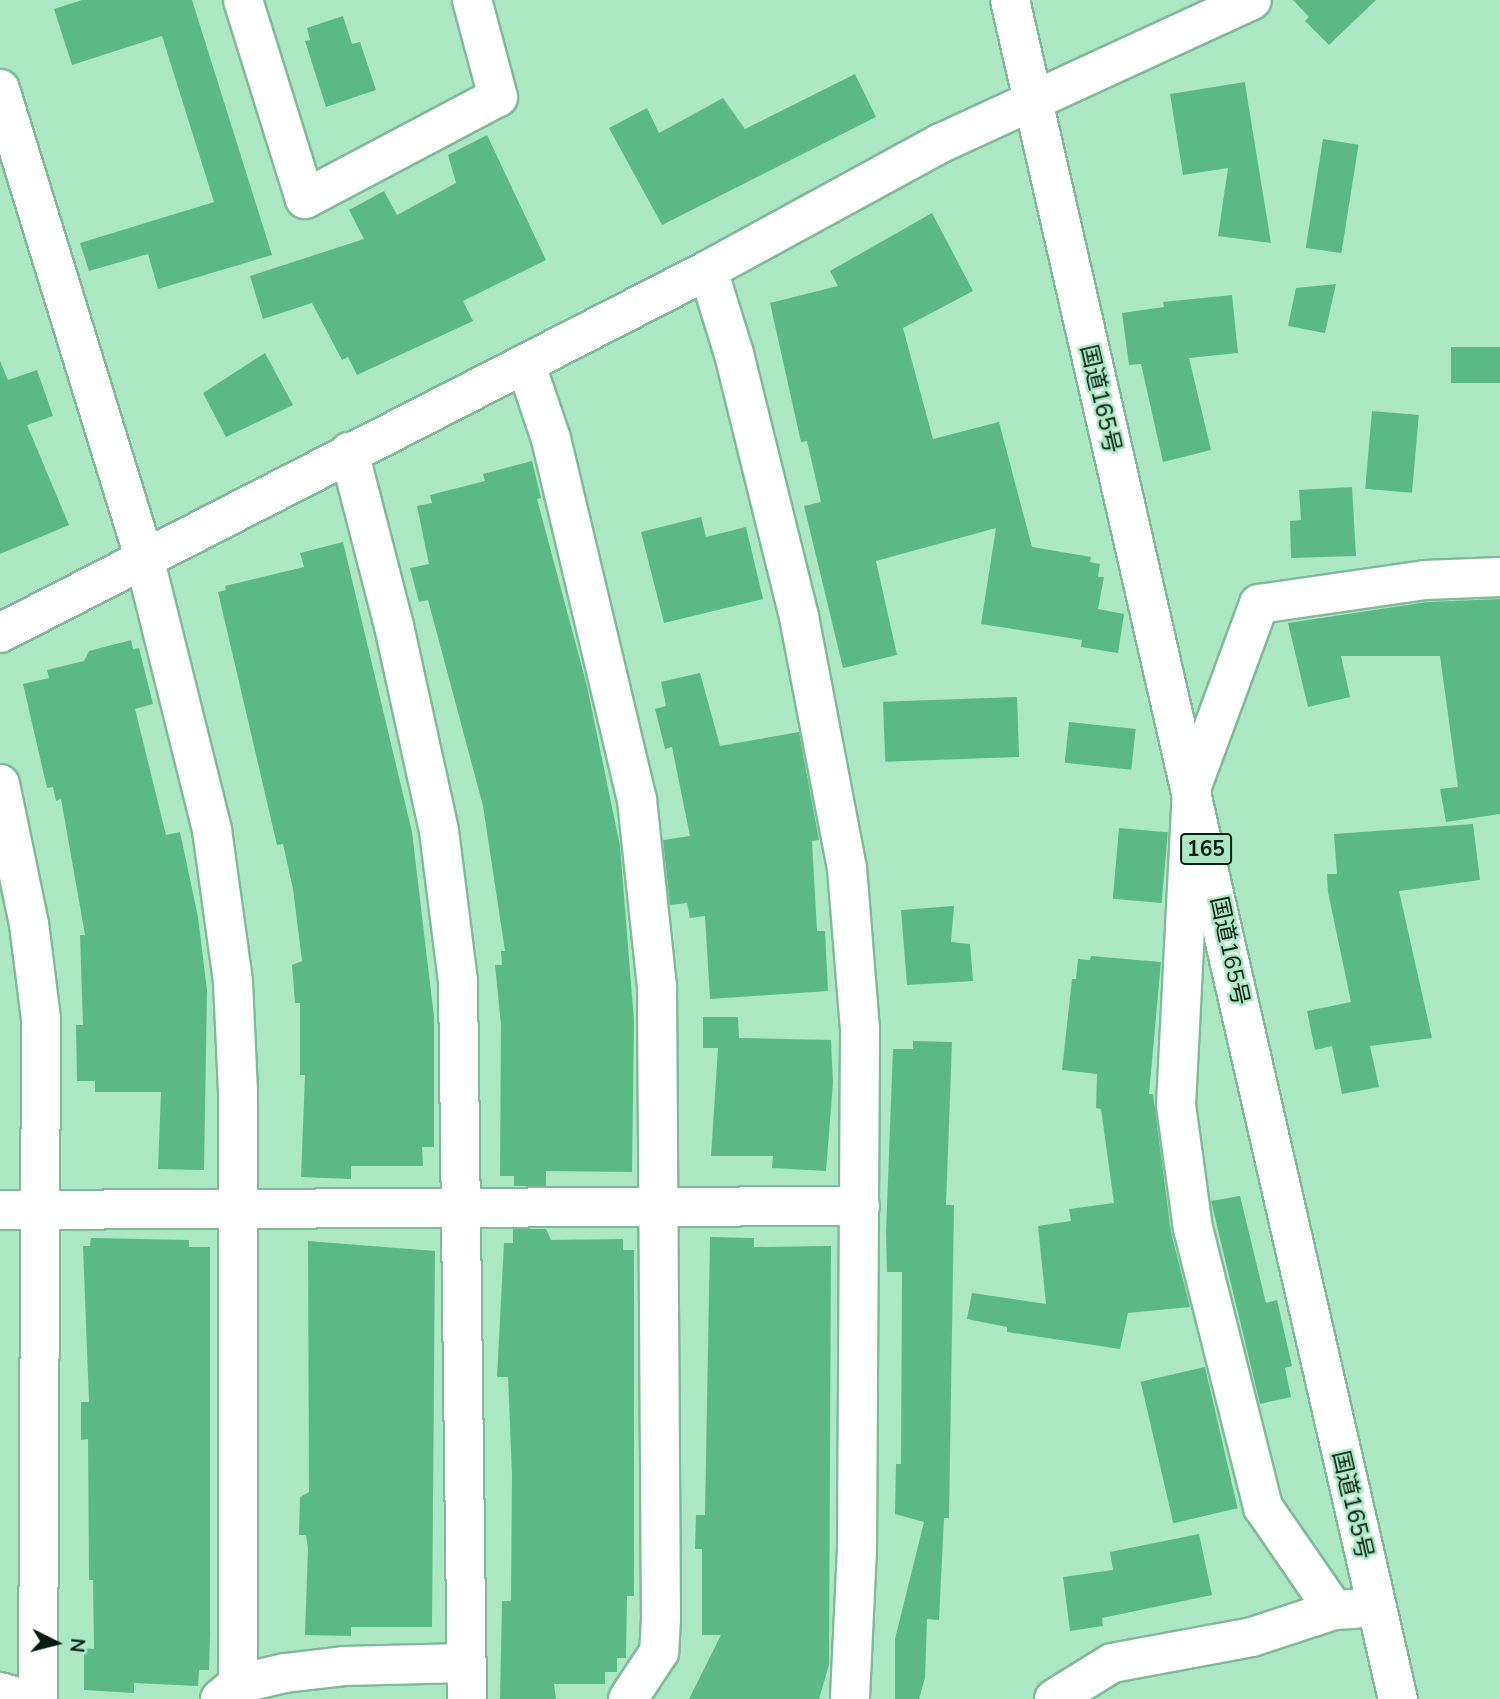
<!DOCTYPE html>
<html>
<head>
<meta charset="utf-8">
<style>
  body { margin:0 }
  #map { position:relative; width:1500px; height:1699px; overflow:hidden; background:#ace8c4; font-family:"Nunito Sans","Noto Sans JP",sans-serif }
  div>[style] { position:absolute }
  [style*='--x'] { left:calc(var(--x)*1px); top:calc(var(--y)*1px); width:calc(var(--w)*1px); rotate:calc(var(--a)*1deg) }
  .building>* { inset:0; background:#5bb986; transform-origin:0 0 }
  .roads { filter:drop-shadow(2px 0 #80ba97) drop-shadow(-2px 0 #80ba97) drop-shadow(0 2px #80ba97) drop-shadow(0 -2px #80ba97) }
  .street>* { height:38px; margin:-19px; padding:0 19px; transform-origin:19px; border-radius:19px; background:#fff }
  .secondary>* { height:38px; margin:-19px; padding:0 19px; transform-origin:19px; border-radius:19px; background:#fff }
  .highway>* { height:38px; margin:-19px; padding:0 19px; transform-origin:19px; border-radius:19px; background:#fff }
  span { translate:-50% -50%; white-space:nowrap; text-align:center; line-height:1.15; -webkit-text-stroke:5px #ace8c4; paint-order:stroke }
  .shield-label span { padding:2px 5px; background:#ace8c4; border:2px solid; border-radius:5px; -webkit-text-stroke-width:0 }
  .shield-label { font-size:21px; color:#071f13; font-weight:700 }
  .street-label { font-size:23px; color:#071f13 }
  .north { position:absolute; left:21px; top:1608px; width:70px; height:70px; -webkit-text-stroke:5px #ace8c4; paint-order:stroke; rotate:96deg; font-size:19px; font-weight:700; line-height:28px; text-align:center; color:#071f13 }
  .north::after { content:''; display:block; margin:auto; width:24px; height:32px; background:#071f13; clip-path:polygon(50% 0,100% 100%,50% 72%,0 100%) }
</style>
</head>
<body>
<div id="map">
  <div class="building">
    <i style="clip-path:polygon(82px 0,192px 0,272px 255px,158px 289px,148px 254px,89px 271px,80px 243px,214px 202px,162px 36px,72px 65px,54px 9px)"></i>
    <i style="clip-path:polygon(1293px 0,1376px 0,1329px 45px,1305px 21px,1309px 17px)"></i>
    <i style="clip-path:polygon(343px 16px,352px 44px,360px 42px,376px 90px,326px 107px,305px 41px,310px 40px,307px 28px)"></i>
    <i style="clip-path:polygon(855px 74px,876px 117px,662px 225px,609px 128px,647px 108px,659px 133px,723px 98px,745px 129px)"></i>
    <i style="clip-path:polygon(1245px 82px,1246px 90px,1271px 243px,1218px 236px,1228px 168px,1183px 175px,1170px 94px)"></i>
    <i style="clip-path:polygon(487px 135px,546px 260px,463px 301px,473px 321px,357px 375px,348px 357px,342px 360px,312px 303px,263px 319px,250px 276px,364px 239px,349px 210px,384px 191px,397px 215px,456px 183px,448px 155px)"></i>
    <i style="left:1323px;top:139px;width:36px;height:110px;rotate:9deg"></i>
    <i style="clip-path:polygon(932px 213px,973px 291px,903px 328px,933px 439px,999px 422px,1032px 547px,1091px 557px,1090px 562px,1100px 564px,1098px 577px,1104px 577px,1098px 609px,1124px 614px,1118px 653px,1081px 647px,1082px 640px,981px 624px,996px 528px,876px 561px,897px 655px,843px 668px,804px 506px,821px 502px,807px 441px,801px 442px,770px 303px,838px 286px,830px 271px)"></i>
    <i style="clip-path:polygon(1336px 284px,1325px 333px,1288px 326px,1296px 288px)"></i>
    <i style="clip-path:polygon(1232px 295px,1238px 353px,1189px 358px,1211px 450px,1163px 462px,1141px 364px,1129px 365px,1122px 313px,1164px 307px,1163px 302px)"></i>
    <i style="left:1500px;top:347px;width:36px;height:49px;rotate:90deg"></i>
    <i style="clip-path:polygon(265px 353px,293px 405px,226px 437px,203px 393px)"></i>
    <i style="clip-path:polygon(0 361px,8px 380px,37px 370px,53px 416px,27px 425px,69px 525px,0 554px)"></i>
    <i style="left:1372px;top:411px;width:47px;height:78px;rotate:5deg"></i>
    <i style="clip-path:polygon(532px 461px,541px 498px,537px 499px,587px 686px,620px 846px,634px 1021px,632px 1172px,546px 1171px,546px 1186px,514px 1186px,514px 1176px,500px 1176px,501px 1025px,495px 965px,502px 965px,501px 951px,505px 951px,483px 806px,428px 600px,419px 602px,410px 568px,429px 564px,417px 506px,432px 503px,430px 495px,485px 481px,483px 474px)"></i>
    <i style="clip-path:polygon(1352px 487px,1356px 556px,1291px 558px,1290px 521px,1301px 520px,1299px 490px)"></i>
    <i style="clip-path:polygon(701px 517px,706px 537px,746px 527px,763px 599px,664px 623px,641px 532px)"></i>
    <i style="clip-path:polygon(343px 542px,412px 832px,434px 1017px,434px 1147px,422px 1147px,423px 1166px,351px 1166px,351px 1179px,301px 1177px,305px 1075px,300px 1075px,300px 1003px,295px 1003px,292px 965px,302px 961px,293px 889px,283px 844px,277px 845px,218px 592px,226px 590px,225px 586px,304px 567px,300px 553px)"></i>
    <i style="clip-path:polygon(1500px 599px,1500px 814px,1446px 822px,1440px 789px,1458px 787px,1440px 656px,1341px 656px,1350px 697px,1308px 707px,1288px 623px,1427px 602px)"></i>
    <i style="clip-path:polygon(131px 640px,133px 649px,139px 648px,153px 704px,135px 709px,166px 835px,180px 832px,198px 917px,207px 990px,204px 1170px,158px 1169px,161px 1092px,95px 1092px,95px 1081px,77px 1081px,76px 1025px,83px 1025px,80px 935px,85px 935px,61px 799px,56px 801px,53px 787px,47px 788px,23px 684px,49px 678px,47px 670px,84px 661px,89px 651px)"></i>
    <i style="clip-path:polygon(700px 673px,720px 746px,799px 732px,819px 840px,812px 841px,817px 931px,825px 931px,828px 991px,710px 999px,705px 916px,690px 918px,687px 903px,670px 905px,663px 840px,690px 836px,672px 747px,665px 749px,655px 709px,666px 706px,661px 682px)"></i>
    <i style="left:1017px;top:697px;width:60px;height:134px;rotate:88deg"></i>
    <i style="left:1069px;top:722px;width:67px;height:41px;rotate:6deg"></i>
    <i style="clip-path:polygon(1473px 824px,1480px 880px,1399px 891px,1432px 1038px,1370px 1046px,1379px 1087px,1342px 1094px,1332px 1046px,1315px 1050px,1307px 1011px,1351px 1002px,1328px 892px,1327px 874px,1337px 874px,1334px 834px)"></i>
    <i style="left:1119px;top:828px;width:49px;height:71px;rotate:5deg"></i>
    <i style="clip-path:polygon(954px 906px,951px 942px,970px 944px,973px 981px,907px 985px,901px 910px)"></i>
    <i style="clip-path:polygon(1091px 956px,1161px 962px,1149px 1094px,1153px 1094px,1171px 1232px,1190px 1307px,1128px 1313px,1120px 1349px,1007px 1332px,1007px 1327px,967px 1319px,972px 1293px,1046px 1304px,1038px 1226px,1071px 1221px,1069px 1209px,1114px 1203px,1101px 1109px,1096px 1108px,1097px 1074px,1062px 1070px,1072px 979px,1076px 979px,1078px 959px,1090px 960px)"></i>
    <i style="clip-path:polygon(703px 1017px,738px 1017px,739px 1038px,831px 1040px,833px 1083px,826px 1171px,772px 1168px,773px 1156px,711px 1156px,718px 1048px,703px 1048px)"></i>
    <i style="clip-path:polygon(913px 1041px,952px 1042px,946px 1205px,954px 1205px,949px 1518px,944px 1518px,939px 1620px,927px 1619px,925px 1678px,919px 1699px,895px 1699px,895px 1639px,924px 1522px,895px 1514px,896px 1464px,901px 1464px,902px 1272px,887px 1272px,886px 1232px,893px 1049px,913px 1049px)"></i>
    <i style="clip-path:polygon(1240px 1196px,1266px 1303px,1277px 1300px,1292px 1366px,1285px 1368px,1291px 1397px,1260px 1404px,1211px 1201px)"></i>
    <i style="clip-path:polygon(513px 1229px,546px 1229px,551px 1240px,623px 1239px,623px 1250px,634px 1250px,634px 1596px,627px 1596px,626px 1658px,617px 1658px,617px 1672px,605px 1672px,605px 1684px,554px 1684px,556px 1699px,500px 1699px,502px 1601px,511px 1601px,512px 1475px,508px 1377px,497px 1377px,504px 1243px,513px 1243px)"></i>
    <i style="clip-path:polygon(710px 1237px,754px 1238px,754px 1247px,831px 1246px,829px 1665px,819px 1699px,689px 1699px,721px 1635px,702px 1635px,702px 1549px,695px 1549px,696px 1515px,705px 1515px)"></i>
    <i style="clip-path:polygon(91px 1238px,189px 1240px,189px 1247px,210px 1247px,210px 1635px,209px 1670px,199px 1670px,198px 1686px,134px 1683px,134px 1693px,84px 1690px,84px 1648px,94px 1649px,93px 1580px,89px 1580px,88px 1439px,81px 1440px,81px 1402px,89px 1402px,83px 1246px,90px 1246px)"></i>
    <i style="clip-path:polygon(308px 1241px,435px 1251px,432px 1627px,351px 1627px,351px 1636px,305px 1635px,308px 1548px,306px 1535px,299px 1535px,300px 1497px,309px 1492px)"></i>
    <i style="left:1205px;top:1367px;width:145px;height:66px;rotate:77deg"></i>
    <i style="clip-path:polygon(1199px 1534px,1212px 1595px,1102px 1618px,1103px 1626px,1070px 1631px,1063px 1577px,1113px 1570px,1110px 1552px)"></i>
  </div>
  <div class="roads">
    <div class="street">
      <i style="--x:243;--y:0;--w:208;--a:72.7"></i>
      <i style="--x:305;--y:199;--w:218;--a:-27.9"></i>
      <i style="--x:498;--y:97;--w:100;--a:-105"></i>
      <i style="--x:708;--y:270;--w:88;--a:72.8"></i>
      <i style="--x:734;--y:354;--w:271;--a:76.1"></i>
      <i style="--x:799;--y:617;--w:256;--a:79.2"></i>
      <i style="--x:847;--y:868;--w:162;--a:85.4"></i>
      <i style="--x:860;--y:1029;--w:520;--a:90.33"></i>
      <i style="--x:857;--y:1549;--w:150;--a:92.7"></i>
      <i style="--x:526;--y:365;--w:78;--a:71.3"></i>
      <i style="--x:551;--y:439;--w:371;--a:76.6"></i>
      <i style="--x:637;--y:800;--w:188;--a:83.9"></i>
      <i style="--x:657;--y:987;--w:631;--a:89.64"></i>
      <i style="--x:661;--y:1618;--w:34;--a:93"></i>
      <i style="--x:659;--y:1652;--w:56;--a:123.4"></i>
      <i style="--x:349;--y:452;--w:180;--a:75.5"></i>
      <i style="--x:394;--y:626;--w:210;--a:77.6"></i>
      <i style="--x:439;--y:831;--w:151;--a:82.8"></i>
      <i style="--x:458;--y:981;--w:718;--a:89.28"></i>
      <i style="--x:144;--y:557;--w:281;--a:76"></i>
      <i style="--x:212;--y:830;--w:153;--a:82.1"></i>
      <i style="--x:233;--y:982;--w:110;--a:87.4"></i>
      <i style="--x:238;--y:1092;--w:592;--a:90"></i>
      <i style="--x:0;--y:784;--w:143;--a:78.3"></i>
      <i style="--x:29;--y:924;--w:96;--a:82.8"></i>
      <i style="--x:41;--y:1019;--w:680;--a:90.25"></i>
      <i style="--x:0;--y:1210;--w:860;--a:-0.27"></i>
      <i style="--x:1334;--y:1610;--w:125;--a:-124.6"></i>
      <i style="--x:1263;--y:1507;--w:287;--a:-104.1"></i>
      <i style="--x:1193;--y:1229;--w:125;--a:-97.8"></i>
      <i style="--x:1176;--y:1105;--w:319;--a:-87.1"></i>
      <i style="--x:1192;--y:786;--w:194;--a:-69.8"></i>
      <i style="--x:1259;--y:604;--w:168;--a:-8.2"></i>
      <i style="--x:1425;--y:580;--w:75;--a:-2.3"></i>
      <i style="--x:0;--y:1692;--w:26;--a:16"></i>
      <i style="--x:220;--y:1699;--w:23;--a:-40"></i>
      <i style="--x:238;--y:1684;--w:48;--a:-13.2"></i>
      <i style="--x:285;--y:1673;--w:59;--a:-6.8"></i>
      <i style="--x:344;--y:1666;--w:122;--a:-1.4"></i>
      <i style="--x:1054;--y:1699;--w:68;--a:-31.8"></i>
      <i style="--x:1112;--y:1663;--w:142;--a:-10.5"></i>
      <i style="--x:1252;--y:1637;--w:86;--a:-18.2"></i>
      <i style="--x:1334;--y:1610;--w:22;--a:-3"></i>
    </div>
    <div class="secondary">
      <i style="--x:0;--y:89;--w:490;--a:72.9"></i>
      <i style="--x:0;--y:633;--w:796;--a:-27.14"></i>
      <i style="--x:708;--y:270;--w:265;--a:-28.6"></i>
      <i style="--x:941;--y:143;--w:342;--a:-24.7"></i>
    </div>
    <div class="highway">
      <i style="--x:1010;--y:0;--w:1743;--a:77.14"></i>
    </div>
  </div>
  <div class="shield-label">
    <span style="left:1206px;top:849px">165</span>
  </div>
  <div class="street-label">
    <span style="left:1100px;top:399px;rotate:77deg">国道165号</span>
    <span style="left:1229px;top:951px;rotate:78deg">国道165号</span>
    <span style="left:1352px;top:1505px;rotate:77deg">国道165号</span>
  </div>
  <div class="north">N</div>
</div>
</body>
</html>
